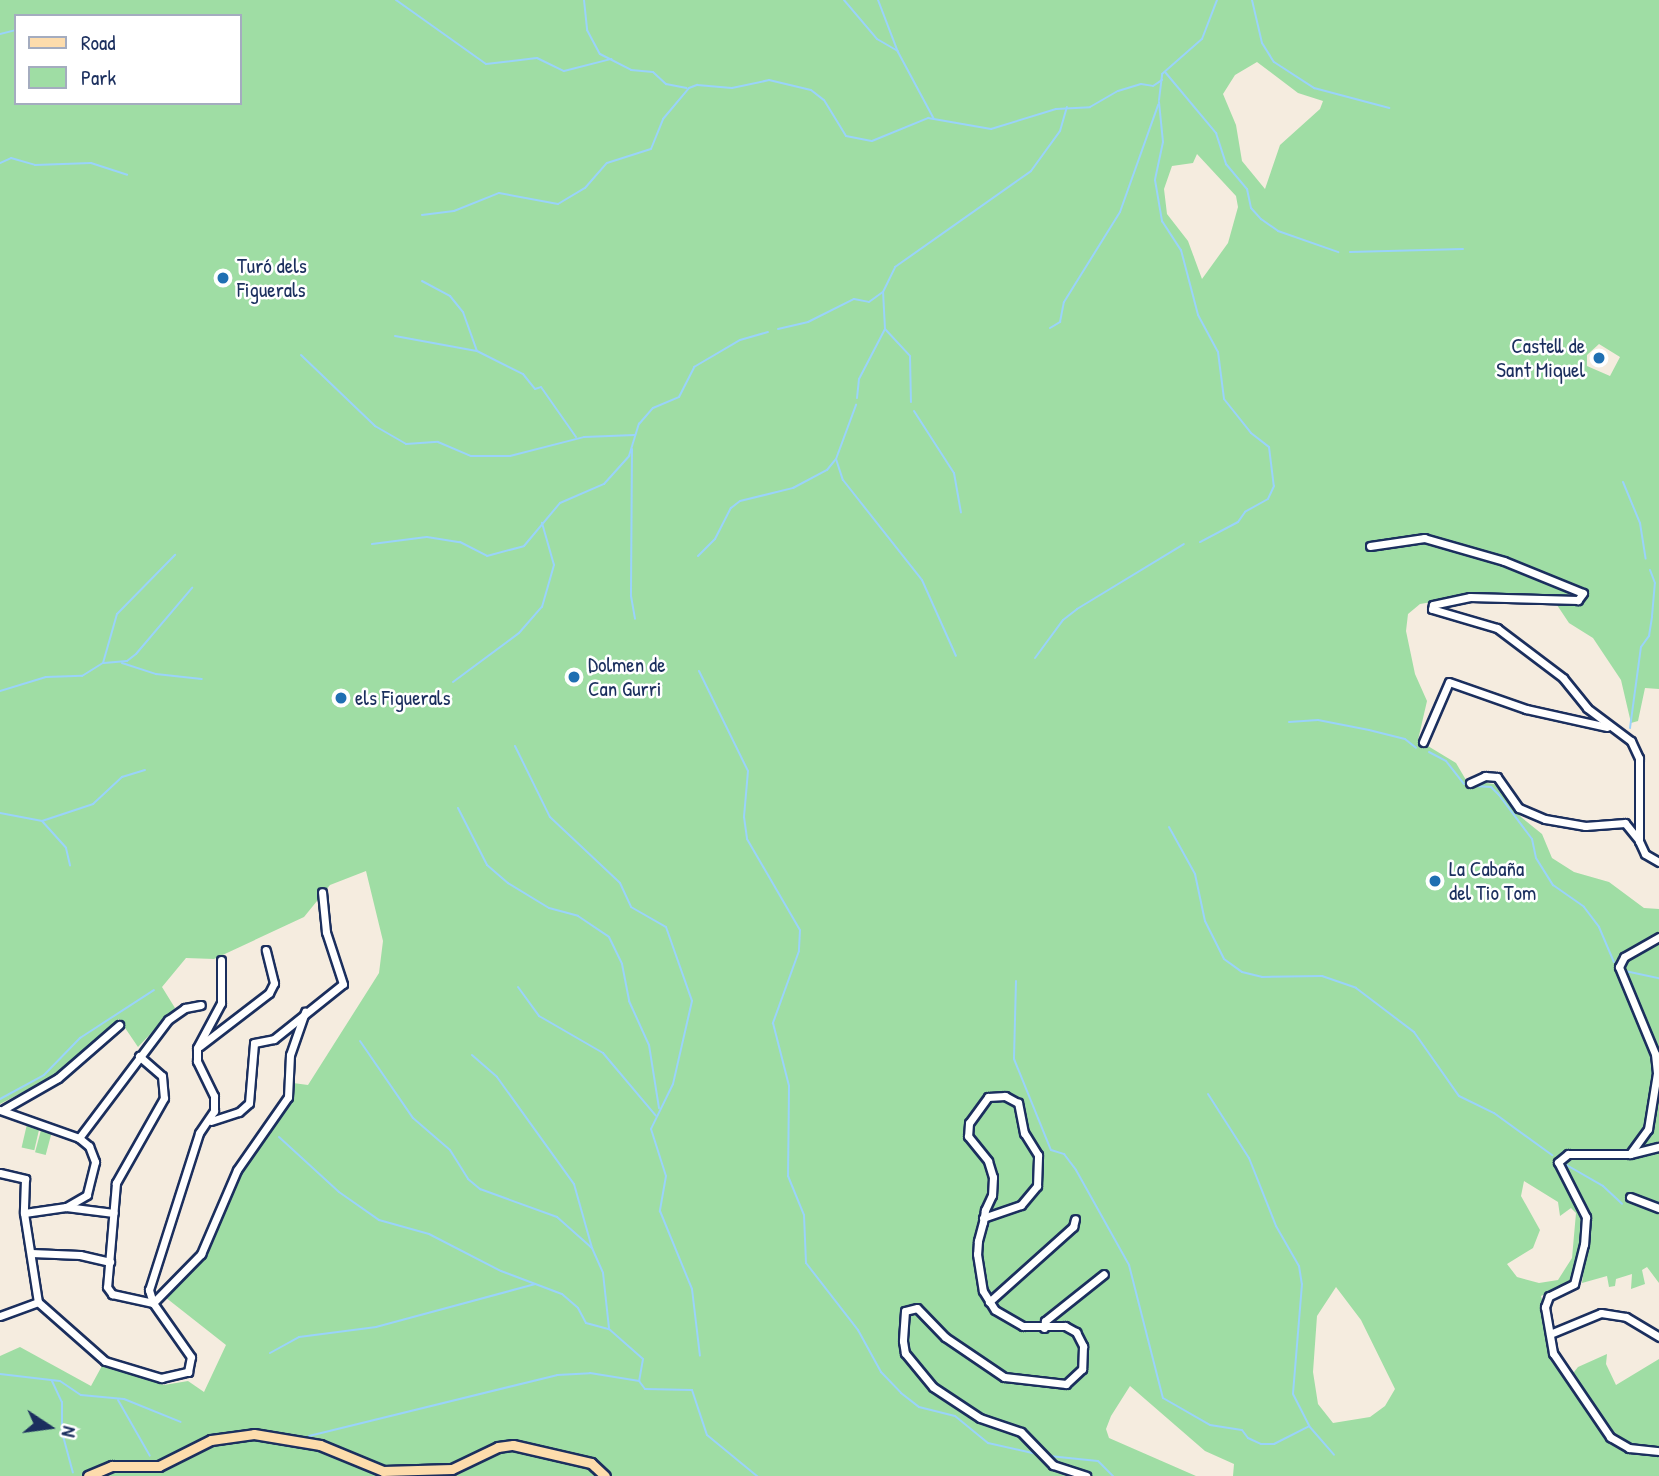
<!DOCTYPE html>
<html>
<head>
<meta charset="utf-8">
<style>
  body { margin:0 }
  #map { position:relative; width:1659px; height:1476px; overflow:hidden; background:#f5ecdf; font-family:"Patrick Hand",sans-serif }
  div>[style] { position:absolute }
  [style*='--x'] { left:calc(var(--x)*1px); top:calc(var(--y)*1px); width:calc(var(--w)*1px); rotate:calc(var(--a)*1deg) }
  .green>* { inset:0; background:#9fdda4; transform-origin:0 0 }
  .stream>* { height:2px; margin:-1px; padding:0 1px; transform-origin:1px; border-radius:1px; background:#9ad3fa }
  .roads { filter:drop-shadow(2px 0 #1b2f5e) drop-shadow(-2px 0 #1b2f5e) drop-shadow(0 2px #1b2f5e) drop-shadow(0 -2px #1b2f5e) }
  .minor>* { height:7px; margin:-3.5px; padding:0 3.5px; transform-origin:3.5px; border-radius:3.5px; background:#fff }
  .major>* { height:9px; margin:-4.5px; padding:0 4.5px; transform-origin:4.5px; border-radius:4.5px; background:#fddcac }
  .dots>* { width:19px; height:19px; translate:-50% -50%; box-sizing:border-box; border:4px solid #fff; border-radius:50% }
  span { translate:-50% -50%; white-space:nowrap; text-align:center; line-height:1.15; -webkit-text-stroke:5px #fff; paint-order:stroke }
  .poi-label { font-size:21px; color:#1b2f5e }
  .left { translate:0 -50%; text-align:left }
  .right { translate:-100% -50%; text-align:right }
  .legend { position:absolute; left:14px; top:14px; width:228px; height:91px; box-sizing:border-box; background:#fff; border:2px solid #a4acbf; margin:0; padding:9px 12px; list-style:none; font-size:21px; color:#1b2f5e }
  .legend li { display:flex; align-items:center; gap:14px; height:35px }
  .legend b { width:35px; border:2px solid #a4acbf }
  .north { position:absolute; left:14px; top:1392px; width:70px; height:70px; -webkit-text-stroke:5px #fff; paint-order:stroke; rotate:103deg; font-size:19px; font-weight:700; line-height:28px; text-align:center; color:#1b2f5e }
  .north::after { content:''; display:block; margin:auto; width:24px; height:32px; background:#1b2f5e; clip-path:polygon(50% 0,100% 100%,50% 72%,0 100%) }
</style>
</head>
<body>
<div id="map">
  <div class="green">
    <i style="clip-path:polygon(evenodd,0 0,1659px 0,1659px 689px,1645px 688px,1638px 721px,1631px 723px,1621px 680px,1593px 638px,1569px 623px,1557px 605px,1528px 594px,1478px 594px,1420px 604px,1408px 614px,1406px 631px,1415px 674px,1427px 701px,1418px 740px,1456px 763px,1466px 780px,1494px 784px,1521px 817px,1542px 834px,1552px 858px,1574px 872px,1609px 882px,1644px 908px,1659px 909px,1659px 1283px,1647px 1267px,1642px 1270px,1645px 1284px,1631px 1289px,1632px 1274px,1616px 1279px,1615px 1286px,1609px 1287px,1607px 1276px,1582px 1283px,1590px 1220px,1583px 1222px,1579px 1266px,1572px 1282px,1541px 1296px,1566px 1382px,1578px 1367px,1607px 1354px,1606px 1364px,1616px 1385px,1659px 1359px,1659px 1476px,1233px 1476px,1234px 1464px,1205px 1451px,1130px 1386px,1111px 1416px,1106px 1429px,1109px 1438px,1196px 1476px,0 1476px,0 1356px,20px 1347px,91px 1386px,103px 1364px,164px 1385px,188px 1381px,204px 1392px,226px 1345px,165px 1297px,211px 1245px,234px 1181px,292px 1098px,293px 1083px,308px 1085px,379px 973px,383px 941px,366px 871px,330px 885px,304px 917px,214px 959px,186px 958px,162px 987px,175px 1008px,138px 1047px,119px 1019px,54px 1076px,0 1104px,0 0,16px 16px,240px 16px,240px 103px,16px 103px,16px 16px,0 0,1257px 62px,1298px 93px,1323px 101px,1320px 109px,1280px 145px,1265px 189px,1242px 161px,1236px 125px,1223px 94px,1235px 75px,1257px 62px,0 0,1197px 154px,1236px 196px,1238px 207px,1228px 243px,1202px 279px,1188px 241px,1167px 214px,1164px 189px,1172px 166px,1193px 163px,1197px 154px,0 0,1599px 344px,1620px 357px,1610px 376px,1587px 366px,1587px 355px,1599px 344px,0 0,1524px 1181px,1558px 1202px,1560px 1216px,1571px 1208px,1576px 1213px,1572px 1258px,1558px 1280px,1539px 1283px,1517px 1277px,1507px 1264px,1533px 1248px,1540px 1230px,1521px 1196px,1524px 1181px,0 0,1336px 1287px,1361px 1320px,1395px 1389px,1385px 1406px,1370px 1417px,1333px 1423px,1318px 1404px,1313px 1372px,1317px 1316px,1336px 1287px)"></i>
    <i style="left:27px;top:1124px;width:13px;height:24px;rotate:13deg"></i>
    <i style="left:41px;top:1130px;width:11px;height:23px;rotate:15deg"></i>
  </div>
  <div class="stream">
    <i style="--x:396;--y:0;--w:110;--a:35.4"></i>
    <i style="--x:486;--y:64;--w:51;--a:-6.7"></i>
    <i style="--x:537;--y:58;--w:30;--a:26"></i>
    <i style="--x:564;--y:71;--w:49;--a:-14.3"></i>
    <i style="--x:584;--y:0;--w:30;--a:84"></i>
    <i style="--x:587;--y:30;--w:27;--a:62"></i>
    <i style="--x:600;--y:54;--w:35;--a:27"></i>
    <i style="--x:631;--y:70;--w:22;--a:5"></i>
    <i style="--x:653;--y:72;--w:18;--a:43"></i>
    <i style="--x:666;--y:84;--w:21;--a:11"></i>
    <i style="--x:844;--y:0;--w:51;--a:49.8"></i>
    <i style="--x:877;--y:39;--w:24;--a:30"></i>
    <i style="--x:878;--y:0;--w:56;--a:69"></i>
    <i style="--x:898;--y:52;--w:76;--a:61.8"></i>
    <i style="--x:1252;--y:0;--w:44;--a:76.9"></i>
    <i style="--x:1262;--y:43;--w:22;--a:58"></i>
    <i style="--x:1274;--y:62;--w:48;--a:33"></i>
    <i style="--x:1314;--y:88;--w:78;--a:14.9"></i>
    <i style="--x:0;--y:34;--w:16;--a:-14"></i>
    <i style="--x:1165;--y:72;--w:80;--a:50.1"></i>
    <i style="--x:1216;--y:133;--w:33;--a:72"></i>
    <i style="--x:1226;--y:164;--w:33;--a:50"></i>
    <i style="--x:1247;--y:189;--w:19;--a:78"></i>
    <i style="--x:1251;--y:208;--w:15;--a:48"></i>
    <i style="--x:1261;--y:219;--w:21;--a:35"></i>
    <i style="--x:1278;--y:231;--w:64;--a:19.3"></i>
    <i style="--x:1159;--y:100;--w:26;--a:-83"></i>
    <i style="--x:1162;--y:74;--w:53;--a:-41.2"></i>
    <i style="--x:1202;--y:39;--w:42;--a:-69"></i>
    <i style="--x:1159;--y:102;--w:40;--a:84.3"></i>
    <i style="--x:1163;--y:142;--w:39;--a:102"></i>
    <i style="--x:1155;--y:180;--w:42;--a:80.3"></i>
    <i style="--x:1162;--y:221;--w:35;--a:57"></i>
    <i style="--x:1181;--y:250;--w:67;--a:75.3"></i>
    <i style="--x:1198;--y:315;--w:42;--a:61.6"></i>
    <i style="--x:1218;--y:352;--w:47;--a:82.7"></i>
    <i style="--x:1224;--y:399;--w:43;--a:51.5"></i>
    <i style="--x:1251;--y:433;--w:23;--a:38"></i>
    <i style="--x:1269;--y:447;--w:39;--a:83"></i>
    <i style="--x:1274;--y:486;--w:14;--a:115"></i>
    <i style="--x:1268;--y:499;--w:26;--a:151"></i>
    <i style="--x:1245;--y:512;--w:12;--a:125"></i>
    <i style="--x:1238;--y:522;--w:43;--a:152.2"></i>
    <i style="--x:0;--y:163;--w:12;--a:-24"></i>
    <i style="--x:11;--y:158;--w:25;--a:16"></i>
    <i style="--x:35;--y:165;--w:56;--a:-2"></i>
    <i style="--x:91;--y:163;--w:38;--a:18"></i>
    <i style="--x:422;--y:215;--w:32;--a:-7"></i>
    <i style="--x:454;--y:211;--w:48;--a:-21.8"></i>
    <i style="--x:499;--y:193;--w:60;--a:10.6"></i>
    <i style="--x:558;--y:204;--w:31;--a:-31"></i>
    <i style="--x:585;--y:188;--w:33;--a:-49"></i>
    <i style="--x:607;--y:163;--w:46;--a:-17.7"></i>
    <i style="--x:651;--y:149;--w:32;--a:-68"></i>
    <i style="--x:663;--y:119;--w:40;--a:-50"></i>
    <i style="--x:689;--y:88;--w:9;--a:-21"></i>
    <i style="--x:697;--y:85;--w:35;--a:5"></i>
    <i style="--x:732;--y:88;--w:38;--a:-12"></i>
    <i style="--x:769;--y:80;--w:43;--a:13.4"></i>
    <i style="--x:811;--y:90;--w:16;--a:38"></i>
    <i style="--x:824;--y:100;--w:42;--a:58.6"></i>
    <i style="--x:846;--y:136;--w:26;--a:11"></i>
    <i style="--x:872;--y:141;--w:61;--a:-22.3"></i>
    <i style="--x:928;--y:118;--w:64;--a:9.9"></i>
    <i style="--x:991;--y:129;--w:68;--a:-17.1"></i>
    <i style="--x:1056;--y:109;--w:34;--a:-3"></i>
    <i style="--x:1090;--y:107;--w:32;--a:-30"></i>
    <i style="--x:1118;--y:91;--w:24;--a:-17"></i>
    <i style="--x:1141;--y:84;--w:12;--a:9"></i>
    <i style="--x:1153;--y:86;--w:11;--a:-34"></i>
    <i style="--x:1350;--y:252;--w:113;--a:-1.5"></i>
    <i style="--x:422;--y:281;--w:32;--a:28"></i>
    <i style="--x:450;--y:296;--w:21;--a:51"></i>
    <i style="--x:463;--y:312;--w:41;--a:70.3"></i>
    <i style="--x:477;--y:351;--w:51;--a:26.6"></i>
    <i style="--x:523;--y:374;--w:19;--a:51"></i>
    <i style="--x:535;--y:389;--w:6;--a:-18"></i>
    <i style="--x:541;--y:387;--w:61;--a:55"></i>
    <i style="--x:1050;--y:328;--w:12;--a:-31"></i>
    <i style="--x:1060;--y:322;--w:20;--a:-79"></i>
    <i style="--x:1064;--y:302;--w:106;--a:-58.1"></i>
    <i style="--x:1120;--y:212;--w:114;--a:-70.4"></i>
    <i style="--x:778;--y:329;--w:31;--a:-13"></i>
    <i style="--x:808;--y:322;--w:51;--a:-26.6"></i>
    <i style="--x:854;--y:299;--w:15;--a:11"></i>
    <i style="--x:869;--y:302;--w:17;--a:-36"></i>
    <i style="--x:883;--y:292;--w:28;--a:-64"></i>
    <i style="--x:895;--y:267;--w:166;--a:-35.2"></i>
    <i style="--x:1031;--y:171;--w:49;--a:-54.1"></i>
    <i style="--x:1060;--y:131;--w:25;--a:-74"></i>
    <i style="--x:885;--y:329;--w:37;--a:47"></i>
    <i style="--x:910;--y:356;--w:46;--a:88.8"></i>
    <i style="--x:395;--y:336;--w:83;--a:10.4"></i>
    <i style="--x:301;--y:355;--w:103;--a:43.8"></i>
    <i style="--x:375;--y:426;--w:36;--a:30"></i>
    <i style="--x:406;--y:444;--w:32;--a:-4"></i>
    <i style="--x:438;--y:442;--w:36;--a:23"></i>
    <i style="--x:471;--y:456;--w:39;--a:0"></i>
    <i style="--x:510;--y:456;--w:76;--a:-14.4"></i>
    <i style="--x:584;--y:437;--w:51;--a:-2.2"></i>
    <i style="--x:857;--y:398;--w:19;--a:-84"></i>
    <i style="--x:859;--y:379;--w:56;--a:-62.5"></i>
    <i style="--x:885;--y:329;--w:37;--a:-93"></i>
    <i style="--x:914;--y:411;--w:74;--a:57.2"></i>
    <i style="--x:954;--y:473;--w:40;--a:80"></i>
    <i style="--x:632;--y:449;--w:147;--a:90.4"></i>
    <i style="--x:631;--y:596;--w:23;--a:80"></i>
    <i style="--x:836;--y:459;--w:22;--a:72"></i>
    <i style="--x:843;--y:480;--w:127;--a:51.7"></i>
    <i style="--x:922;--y:580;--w:83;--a:65.9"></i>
    <i style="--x:1623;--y:482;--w:44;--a:67.5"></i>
    <i style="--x:1640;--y:523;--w:36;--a:81"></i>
    <i style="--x:372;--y:544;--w:55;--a:-7.3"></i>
    <i style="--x:427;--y:537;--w:33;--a:9"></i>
    <i style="--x:460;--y:542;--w:30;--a:27"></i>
    <i style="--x:487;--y:556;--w:38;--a:-15"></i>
    <i style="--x:524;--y:546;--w:56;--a:-50.1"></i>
    <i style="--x:560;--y:503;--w:48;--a:-23.4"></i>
    <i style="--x:604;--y:484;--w:38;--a:-48"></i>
    <i style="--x:629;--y:456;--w:34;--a:-73"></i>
    <i style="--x:639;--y:424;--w:21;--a:-49"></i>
    <i style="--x:653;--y:408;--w:28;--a:-23"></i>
    <i style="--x:679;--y:397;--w:34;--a:-63"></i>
    <i style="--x:694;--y:367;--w:53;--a:-30.4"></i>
    <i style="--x:740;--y:340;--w:29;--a:-16"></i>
    <i style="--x:698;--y:556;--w:24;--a:-45"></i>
    <i style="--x:715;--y:539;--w:35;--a:-63"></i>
    <i style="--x:731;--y:508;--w:11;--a:-38"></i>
    <i style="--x:740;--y:501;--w:55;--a:-13.8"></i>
    <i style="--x:793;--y:488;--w:38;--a:-28"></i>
    <i style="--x:827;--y:470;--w:14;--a:-51"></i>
    <i style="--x:836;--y:459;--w:58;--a:-69.7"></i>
    <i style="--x:1035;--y:658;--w:47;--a:-53.6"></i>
    <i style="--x:1063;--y:620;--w:18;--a:-38"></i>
    <i style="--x:1077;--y:609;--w:125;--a:-31.3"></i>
    <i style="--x:104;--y:663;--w:23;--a:-5"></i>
    <i style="--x:127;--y:661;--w:11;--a:-38"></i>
    <i style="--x:136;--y:654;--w:87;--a:-49.7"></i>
    <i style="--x:122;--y:663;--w:36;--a:18"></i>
    <i style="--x:156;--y:674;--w:46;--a:6.2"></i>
    <i style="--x:699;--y:671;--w:111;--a:63.9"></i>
    <i style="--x:748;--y:771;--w:46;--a:95"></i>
    <i style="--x:744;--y:817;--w:22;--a:82"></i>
    <i style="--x:747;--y:839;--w:105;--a:59.8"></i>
    <i style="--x:800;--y:930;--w:21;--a:93"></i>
    <i style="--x:799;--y:951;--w:77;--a:109.9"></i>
    <i style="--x:773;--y:1023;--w:65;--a:75.7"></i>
    <i style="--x:789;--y:1086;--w:90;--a:90.6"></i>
    <i style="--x:788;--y:1176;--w:42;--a:67.7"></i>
    <i style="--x:804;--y:1215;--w:48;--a:87.6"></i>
    <i style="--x:806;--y:1263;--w:85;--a:52.2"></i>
    <i style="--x:858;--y:1330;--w:48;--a:61.3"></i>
    <i style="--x:881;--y:1372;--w:29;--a:46"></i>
    <i style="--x:901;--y:1393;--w:23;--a:38"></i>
    <i style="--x:919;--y:1407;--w:37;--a:14"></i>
    <i style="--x:955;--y:1416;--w:43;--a:39.3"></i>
    <i style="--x:988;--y:1443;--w:50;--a:12.7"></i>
    <i style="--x:453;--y:682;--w:82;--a:-36.6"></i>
    <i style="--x:519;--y:633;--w:35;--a:-49"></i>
    <i style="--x:542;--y:607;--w:44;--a:-74.1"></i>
    <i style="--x:554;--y:565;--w:44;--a:-105.9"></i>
    <i style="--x:0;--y:691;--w:48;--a:-16.9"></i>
    <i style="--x:46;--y:677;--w:36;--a:-2"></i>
    <i style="--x:82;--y:676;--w:25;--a:-32"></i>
    <i style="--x:103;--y:663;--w:51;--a:-74.1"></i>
    <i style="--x:117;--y:614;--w:83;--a:-45.5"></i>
    <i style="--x:1289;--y:722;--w:29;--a:-4"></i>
    <i style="--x:1318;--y:720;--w:52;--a:11.1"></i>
    <i style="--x:1369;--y:730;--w:37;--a:14"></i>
    <i style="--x:1405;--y:739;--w:14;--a:39"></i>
    <i style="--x:1630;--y:728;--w:82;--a:-82.3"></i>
    <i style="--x:1641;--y:647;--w:14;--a:-54"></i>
    <i style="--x:1649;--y:636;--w:20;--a:-81"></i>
    <i style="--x:1652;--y:616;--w:33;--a:-85"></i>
    <i style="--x:1655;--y:583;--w:14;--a:-111"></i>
    <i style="--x:515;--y:746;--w:79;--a:63.8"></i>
    <i style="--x:550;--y:817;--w:96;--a:43.3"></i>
    <i style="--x:620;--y:883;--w:26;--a:65"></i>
    <i style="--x:631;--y:907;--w:40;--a:29.7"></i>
    <i style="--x:666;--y:927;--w:78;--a:70.6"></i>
    <i style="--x:692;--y:1001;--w:85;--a:102.9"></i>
    <i style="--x:673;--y:1084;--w:50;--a:116.1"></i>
    <i style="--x:651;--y:1129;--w:49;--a:72.3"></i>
    <i style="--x:666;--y:1176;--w:36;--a:100"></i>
    <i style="--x:660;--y:1211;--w:84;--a:67.7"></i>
    <i style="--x:692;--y:1289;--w:67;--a:83.2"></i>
    <i style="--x:1429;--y:752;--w:19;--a:28"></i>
    <i style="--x:1446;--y:761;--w:29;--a:52"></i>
    <i style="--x:1475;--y:786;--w:16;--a:4"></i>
    <i style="--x:1491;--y:787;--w:11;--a:45"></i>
    <i style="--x:1499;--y:795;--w:55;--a:53.1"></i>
    <i style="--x:1532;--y:839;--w:19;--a:78"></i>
    <i style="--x:1536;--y:858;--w:32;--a:58"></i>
    <i style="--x:1553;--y:885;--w:38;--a:35"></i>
    <i style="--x:1584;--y:907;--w:25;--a:53"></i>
    <i style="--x:1599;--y:927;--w:38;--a:67"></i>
    <i style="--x:458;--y:808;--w:64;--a:63"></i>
    <i style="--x:487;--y:865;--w:28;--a:41"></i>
    <i style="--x:508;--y:883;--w:48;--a:31.4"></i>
    <i style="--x:549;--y:908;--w:30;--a:15"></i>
    <i style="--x:578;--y:916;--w:37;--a:34"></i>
    <i style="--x:609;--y:937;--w:30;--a:64"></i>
    <i style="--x:622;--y:964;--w:38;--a:79"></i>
    <i style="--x:629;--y:1001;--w:48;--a:65.6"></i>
    <i style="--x:649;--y:1045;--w:64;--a:81"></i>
    <i style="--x:0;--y:813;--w:43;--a:10.8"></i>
    <i style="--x:42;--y:821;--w:54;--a:-18.4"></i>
    <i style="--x:93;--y:804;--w:40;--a:-43"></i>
    <i style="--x:122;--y:777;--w:24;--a:-17"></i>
    <i style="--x:42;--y:821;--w:36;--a:48"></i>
    <i style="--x:66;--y:848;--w:18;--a:77"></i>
    <i style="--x:1169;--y:827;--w:54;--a:61"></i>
    <i style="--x:1195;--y:874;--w:48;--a:78"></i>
    <i style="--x:1205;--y:921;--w:42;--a:63.4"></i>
    <i style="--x:1224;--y:959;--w:22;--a:36"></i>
    <i style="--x:1242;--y:972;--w:21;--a:14"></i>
    <i style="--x:1262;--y:977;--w:60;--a:-1"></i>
    <i style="--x:1322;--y:976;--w:36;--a:19"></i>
    <i style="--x:1356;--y:988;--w:73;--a:37.2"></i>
    <i style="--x:1414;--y:1032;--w:78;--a:54.9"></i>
    <i style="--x:1459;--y:1096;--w:39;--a:26"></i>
    <i style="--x:1494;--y:1113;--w:72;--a:35.9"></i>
    <i style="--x:1625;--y:971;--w:35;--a:12"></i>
    <i style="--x:1016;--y:981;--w:78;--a:91.5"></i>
    <i style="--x:1014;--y:1059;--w:98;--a:67.9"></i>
    <i style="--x:1051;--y:1150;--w:14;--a:17"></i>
    <i style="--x:1064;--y:1154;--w:20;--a:53"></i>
    <i style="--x:1076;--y:1170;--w:109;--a:60.8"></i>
    <i style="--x:1129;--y:1265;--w:137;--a:75.7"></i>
    <i style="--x:1163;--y:1398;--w:54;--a:29.9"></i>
    <i style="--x:1210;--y:1425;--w:32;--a:9"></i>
    <i style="--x:1242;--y:1430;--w:10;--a:53"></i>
    <i style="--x:1248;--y:1438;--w:14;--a:25"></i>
    <i style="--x:1261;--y:1444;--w:13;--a:0"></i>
    <i style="--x:1274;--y:1444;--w:39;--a:-27"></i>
    <i style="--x:518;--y:987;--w:36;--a:54"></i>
    <i style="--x:539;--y:1016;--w:74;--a:30"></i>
    <i style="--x:603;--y:1053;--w:82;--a:49.9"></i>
    <i style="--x:360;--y:1041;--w:93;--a:55.5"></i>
    <i style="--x:413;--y:1118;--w:49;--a:40.9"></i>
    <i style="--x:450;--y:1150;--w:34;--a:58"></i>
    <i style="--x:468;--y:1179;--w:16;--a:40"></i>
    <i style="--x:480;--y:1189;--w:82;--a:20"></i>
    <i style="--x:557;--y:1217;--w:47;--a:41.5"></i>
    <i style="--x:592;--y:1248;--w:27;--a:66"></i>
    <i style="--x:603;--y:1273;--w:55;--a:83.8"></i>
    <i style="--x:472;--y:1055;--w:33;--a:41"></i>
    <i style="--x:497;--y:1077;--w:132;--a:54.3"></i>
    <i style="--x:574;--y:1184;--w:66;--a:74.3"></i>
    <i style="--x:1208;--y:1094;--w:76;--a:57.4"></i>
    <i style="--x:1249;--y:1158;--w:73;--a:68.3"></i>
    <i style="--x:1276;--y:1226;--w:46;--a:60.1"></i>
    <i style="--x:1299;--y:1266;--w:18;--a:81"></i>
    <i style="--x:1302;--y:1284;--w:110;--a:94.7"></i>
    <i style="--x:1293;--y:1394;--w:36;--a:63"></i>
    <i style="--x:1309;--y:1426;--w:38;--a:49"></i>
    <i style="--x:0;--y:1099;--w:50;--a:-28.6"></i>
    <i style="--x:44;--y:1075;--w:52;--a:-45.8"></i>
    <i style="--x:80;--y:1038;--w:88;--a:-33"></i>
    <i style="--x:279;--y:1137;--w:81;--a:42.5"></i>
    <i style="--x:339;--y:1192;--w:49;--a:35"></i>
    <i style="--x:379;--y:1220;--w:52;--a:15.6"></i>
    <i style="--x:429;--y:1234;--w:81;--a:27.2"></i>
    <i style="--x:501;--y:1271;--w:65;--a:20.7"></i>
    <i style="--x:562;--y:1294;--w:21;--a:41"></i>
    <i style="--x:578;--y:1308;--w:17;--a:62"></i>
    <i style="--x:586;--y:1323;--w:24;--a:15"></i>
    <i style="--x:609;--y:1329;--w:45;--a:41.4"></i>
    <i style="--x:643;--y:1359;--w:22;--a:100"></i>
    <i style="--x:639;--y:1381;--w:10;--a:53"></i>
    <i style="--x:645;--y:1389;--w:47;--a:1.2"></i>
    <i style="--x:692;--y:1390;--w:47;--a:71.6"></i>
    <i style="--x:707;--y:1435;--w:65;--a:39.4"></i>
    <i style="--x:1563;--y:1163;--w:46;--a:29.9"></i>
    <i style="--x:1603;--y:1186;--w:26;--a:43"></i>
    <i style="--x:270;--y:1353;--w:33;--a:-29"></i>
    <i style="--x:299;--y:1337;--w:78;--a:-7.4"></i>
    <i style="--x:376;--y:1327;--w:165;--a:-15.1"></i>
    <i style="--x:0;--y:1374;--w:60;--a:6.7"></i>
    <i style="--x:60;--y:1381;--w:25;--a:34"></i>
    <i style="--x:81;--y:1395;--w:43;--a:5.3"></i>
    <i style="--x:124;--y:1399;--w:61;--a:22"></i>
    <i style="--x:52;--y:1381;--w:23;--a:65"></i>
    <i style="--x:62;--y:1402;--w:30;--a:90"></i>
    <i style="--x:62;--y:1432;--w:42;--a:75"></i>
    <i style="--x:118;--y:1400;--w:64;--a:60.3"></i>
    <i style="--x:309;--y:1436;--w:255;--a:-13.8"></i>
    <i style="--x:557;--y:1375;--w:33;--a:-3"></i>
    <i style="--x:590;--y:1373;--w:50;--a:9.3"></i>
    <i style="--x:1049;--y:1456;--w:49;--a:5.8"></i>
    <i style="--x:1098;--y:1461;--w:21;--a:45"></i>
  </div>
  <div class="roads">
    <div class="minor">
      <i style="--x:1370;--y:546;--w:55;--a:-8.4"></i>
      <i style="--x:1424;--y:538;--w:83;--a:16"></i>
      <i style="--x:1504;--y:561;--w:85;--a:22.1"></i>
      <i style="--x:1583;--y:593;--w:9;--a:126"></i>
      <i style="--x:1578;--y:600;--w:108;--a:-178.4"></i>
      <i style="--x:1470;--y:597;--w:38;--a:168"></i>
      <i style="--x:1433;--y:605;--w:4;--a:104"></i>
      <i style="--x:1432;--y:609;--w:68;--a:16.3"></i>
      <i style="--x:1497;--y:628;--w:83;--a:37.1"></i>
      <i style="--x:1563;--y:678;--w:38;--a:51"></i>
      <i style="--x:1587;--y:708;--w:55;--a:36.9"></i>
      <i style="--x:1631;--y:741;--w:19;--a:65"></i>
      <i style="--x:1639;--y:758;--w:83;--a:90"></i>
      <i style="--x:1639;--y:841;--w:14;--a:65"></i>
      <i style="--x:1645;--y:854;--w:16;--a:30"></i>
      <i style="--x:1423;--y:742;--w:65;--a:-66.6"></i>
      <i style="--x:1449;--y:682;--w:82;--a:19.3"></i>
      <i style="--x:1526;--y:709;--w:83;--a:12.5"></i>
      <i style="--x:1470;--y:783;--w:17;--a:-25"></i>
      <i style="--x:1485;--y:776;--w:12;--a:5"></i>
      <i style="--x:1497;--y:777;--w:38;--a:55"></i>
      <i style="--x:1519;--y:808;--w:28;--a:23"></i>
      <i style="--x:1545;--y:819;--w:41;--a:9.9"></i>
      <i style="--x:1585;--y:826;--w:40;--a:-4.3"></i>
      <i style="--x:1625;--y:823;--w:22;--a:51"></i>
      <i style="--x:1659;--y:937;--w:40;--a:150.3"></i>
      <i style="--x:1624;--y:957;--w:11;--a:117"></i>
      <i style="--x:1619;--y:967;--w:94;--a:67.5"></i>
      <i style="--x:1655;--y:1054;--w:19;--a:84"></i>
      <i style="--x:1657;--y:1073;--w:57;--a:99.1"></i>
      <i style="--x:1648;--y:1129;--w:31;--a:126"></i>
      <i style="--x:1630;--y:1154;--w:62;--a:180"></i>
      <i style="--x:1568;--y:1154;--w:13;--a:141"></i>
      <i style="--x:1558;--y:1162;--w:62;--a:63"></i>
      <i style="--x:1586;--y:1217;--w:27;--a:94"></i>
      <i style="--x:1584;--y:1244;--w:41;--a:104"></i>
      <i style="--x:1574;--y:1284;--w:28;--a:154"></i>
      <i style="--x:1549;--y:1296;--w:12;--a:110"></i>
      <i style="--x:1545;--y:1307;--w:47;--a:80.1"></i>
      <i style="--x:1553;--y:1353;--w:102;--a:55.8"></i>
      <i style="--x:1610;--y:1437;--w:22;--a:30"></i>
      <i style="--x:1629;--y:1448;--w:30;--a:6"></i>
      <i style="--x:200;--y:1046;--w:87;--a:-37.5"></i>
      <i style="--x:269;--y:993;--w:11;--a:-63"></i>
      <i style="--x:274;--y:983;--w:34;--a:-104"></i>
      <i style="--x:139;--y:1056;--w:30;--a:41"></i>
      <i style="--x:162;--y:1076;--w:22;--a:85"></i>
      <i style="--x:164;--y:1098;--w:98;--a:119.5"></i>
      <i style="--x:116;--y:1183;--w:104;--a:94.9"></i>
      <i style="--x:107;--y:1287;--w:9;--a:54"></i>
      <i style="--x:112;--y:1294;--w:42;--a:12.4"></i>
      <i style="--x:4;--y:1109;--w:62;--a:-29.9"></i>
      <i style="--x:58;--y:1078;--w:81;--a:-41"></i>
      <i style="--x:0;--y:1110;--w:84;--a:19.5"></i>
      <i style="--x:79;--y:1138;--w:13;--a:39"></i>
      <i style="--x:89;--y:1146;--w:17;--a:69"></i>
      <i style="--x:95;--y:1162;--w:34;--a:104"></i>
      <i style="--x:87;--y:1195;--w:24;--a:150"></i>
      <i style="--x:66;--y:1207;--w:42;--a:171.9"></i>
      <i style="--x:211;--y:1121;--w:29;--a:-18"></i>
      <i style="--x:239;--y:1112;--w:13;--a:-42"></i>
      <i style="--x:249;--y:1103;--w:60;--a:-85.2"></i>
      <i style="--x:254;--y:1043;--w:20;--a:-11"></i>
      <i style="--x:274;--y:1039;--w:88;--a:-38.6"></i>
      <i style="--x:343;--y:984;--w:55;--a:-108.1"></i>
      <i style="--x:326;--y:932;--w:40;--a:-95.7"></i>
      <i style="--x:79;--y:1138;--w:148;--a:-53"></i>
      <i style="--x:168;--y:1020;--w:21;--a:-35"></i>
      <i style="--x:185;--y:1008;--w:16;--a:-11"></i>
      <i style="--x:1630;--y:1154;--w:30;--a:-14"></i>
      <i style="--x:0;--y:1173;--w:26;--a:13"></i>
      <i style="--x:25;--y:1179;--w:34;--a:92"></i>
      <i style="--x:24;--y:1213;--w:90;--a:81.1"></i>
      <i style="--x:1630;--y:1197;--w:31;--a:21"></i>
      <i style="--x:66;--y:1207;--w:48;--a:7.1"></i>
      <i style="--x:983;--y:1218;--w:40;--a:-18.9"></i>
      <i style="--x:1021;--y:1205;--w:25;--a:-50"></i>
      <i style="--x:1037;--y:1186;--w:31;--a:-88"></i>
      <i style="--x:1038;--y:1155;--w:26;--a:-122"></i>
      <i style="--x:1024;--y:1133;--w:31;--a:-101"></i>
      <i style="--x:1018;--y:1103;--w:15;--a:-152"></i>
      <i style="--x:1005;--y:1096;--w:17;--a:177"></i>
      <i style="--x:988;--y:1097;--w:32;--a:126"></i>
      <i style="--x:969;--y:1123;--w:13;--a:94"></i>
      <i style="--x:968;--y:1136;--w:32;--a:51"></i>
      <i style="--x:988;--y:1161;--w:17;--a:73"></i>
      <i style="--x:993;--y:1177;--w:18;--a:93"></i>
      <i style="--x:992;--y:1195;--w:17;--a:115"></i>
      <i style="--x:985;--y:1210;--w:12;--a:99"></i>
      <i style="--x:983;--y:1222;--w:20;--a:105"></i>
      <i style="--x:978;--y:1241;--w:13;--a:94"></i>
      <i style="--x:977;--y:1254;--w:37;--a:81"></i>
      <i style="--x:983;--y:1291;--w:22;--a:58"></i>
      <i style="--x:995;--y:1310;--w:32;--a:30"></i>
      <i style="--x:1023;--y:1326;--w:42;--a:0"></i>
      <i style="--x:1065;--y:1326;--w:13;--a:29"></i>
      <i style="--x:1076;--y:1332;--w:16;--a:63"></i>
      <i style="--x:1083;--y:1346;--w:23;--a:92"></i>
      <i style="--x:1082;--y:1369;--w:22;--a:137"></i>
      <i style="--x:1066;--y:1384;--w:62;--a:-173.6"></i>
      <i style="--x:1004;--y:1377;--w:71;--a:-145.9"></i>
      <i style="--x:945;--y:1337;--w:40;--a:-134"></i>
      <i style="--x:917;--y:1308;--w:12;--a:166"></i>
      <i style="--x:905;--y:1311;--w:30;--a:94"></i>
      <i style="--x:903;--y:1341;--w:12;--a:81"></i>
      <i style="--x:905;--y:1353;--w:44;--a:50.5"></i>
      <i style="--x:933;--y:1387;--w:56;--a:33.4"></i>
      <i style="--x:980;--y:1418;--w:43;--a:18.9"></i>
      <i style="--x:1021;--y:1432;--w:46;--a:45.9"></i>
      <i style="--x:1053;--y:1465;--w:35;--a:18"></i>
      <i style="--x:31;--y:1253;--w:49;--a:2.3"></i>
      <i style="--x:80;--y:1255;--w:31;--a:13"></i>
      <i style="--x:38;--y:1302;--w:89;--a:41.4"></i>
      <i style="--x:105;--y:1361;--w:59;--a:16.9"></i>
      <i style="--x:161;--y:1378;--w:28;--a:-13"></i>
      <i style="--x:188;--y:1372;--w:15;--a:-79"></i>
      <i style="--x:191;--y:1357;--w:66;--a:-125.1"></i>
      <i style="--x:153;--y:1303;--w:14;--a:-107"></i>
      <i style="--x:149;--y:1290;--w:165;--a:-72.3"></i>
      <i style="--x:199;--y:1133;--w:27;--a:-56"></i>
      <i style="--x:214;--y:1111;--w:15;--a:-90"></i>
      <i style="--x:214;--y:1096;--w:39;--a:-116"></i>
      <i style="--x:197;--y:1061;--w:13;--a:-90"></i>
      <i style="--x:197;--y:1048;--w:51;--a:-61.9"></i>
      <i style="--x:221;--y:1003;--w:43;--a:-90"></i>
      <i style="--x:989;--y:1302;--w:113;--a:-41.8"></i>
      <i style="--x:1073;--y:1227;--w:8;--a:-76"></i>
      <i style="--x:153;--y:1303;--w:69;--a:-45.6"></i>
      <i style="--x:201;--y:1254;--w:91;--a:-66.8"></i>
      <i style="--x:237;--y:1170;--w:89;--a:-55.1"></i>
      <i style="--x:288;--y:1097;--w:42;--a:-87.3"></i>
      <i style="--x:290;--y:1055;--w:46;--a:-70.8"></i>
      <i style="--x:0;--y:1316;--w:40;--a:-20.2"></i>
      <i style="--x:1044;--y:1328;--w:7;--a:-82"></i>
      <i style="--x:1045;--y:1321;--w:75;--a:-38.5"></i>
      <i style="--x:1550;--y:1334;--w:55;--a:-22.4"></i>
      <i style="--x:1601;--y:1313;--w:25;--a:9"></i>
      <i style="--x:1626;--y:1317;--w:39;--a:31"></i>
    </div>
    <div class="major">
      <i style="--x:88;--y:1476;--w:26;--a:-23"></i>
      <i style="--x:112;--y:1466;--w:47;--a:0"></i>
      <i style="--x:159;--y:1466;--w:58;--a:-26.6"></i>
      <i style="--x:211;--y:1440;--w:43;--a:-7.9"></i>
      <i style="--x:254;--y:1434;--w:67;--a:9.5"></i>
      <i style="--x:320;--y:1445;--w:68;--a:22.4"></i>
      <i style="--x:383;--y:1471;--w:69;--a:-1.7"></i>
      <i style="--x:452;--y:1469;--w:51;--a:-25.6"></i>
      <i style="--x:498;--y:1447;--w:15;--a:-8"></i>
      <i style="--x:513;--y:1445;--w:80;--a:13"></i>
      <i style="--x:591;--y:1463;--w:19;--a:43"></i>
    </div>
  </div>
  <div class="dots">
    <i style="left:223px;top:278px;background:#1f6fb2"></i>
    <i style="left:1599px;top:358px;background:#1f6fb2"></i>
    <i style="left:574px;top:677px;background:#1f6fb2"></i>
    <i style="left:341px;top:698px;background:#1f6fb2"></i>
    <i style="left:1435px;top:881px;background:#1f6fb2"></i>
  </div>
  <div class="poi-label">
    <span class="left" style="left:237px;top:278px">Turó dels<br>Figuerals</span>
    <span class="right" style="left:1585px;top:358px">Castell de<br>Sant Miquel</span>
    <span class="left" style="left:588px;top:677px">Dolmen de<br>Can Gurri</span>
    <span class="left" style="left:355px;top:698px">els Figuerals</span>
    <span class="left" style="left:1449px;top:881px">La Cabaña<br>del Tio Tom</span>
  </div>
  <ul class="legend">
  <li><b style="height:9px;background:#fddcac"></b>Road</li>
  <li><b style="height:19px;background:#9fdda4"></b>Park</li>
  </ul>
  <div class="north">N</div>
</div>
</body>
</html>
